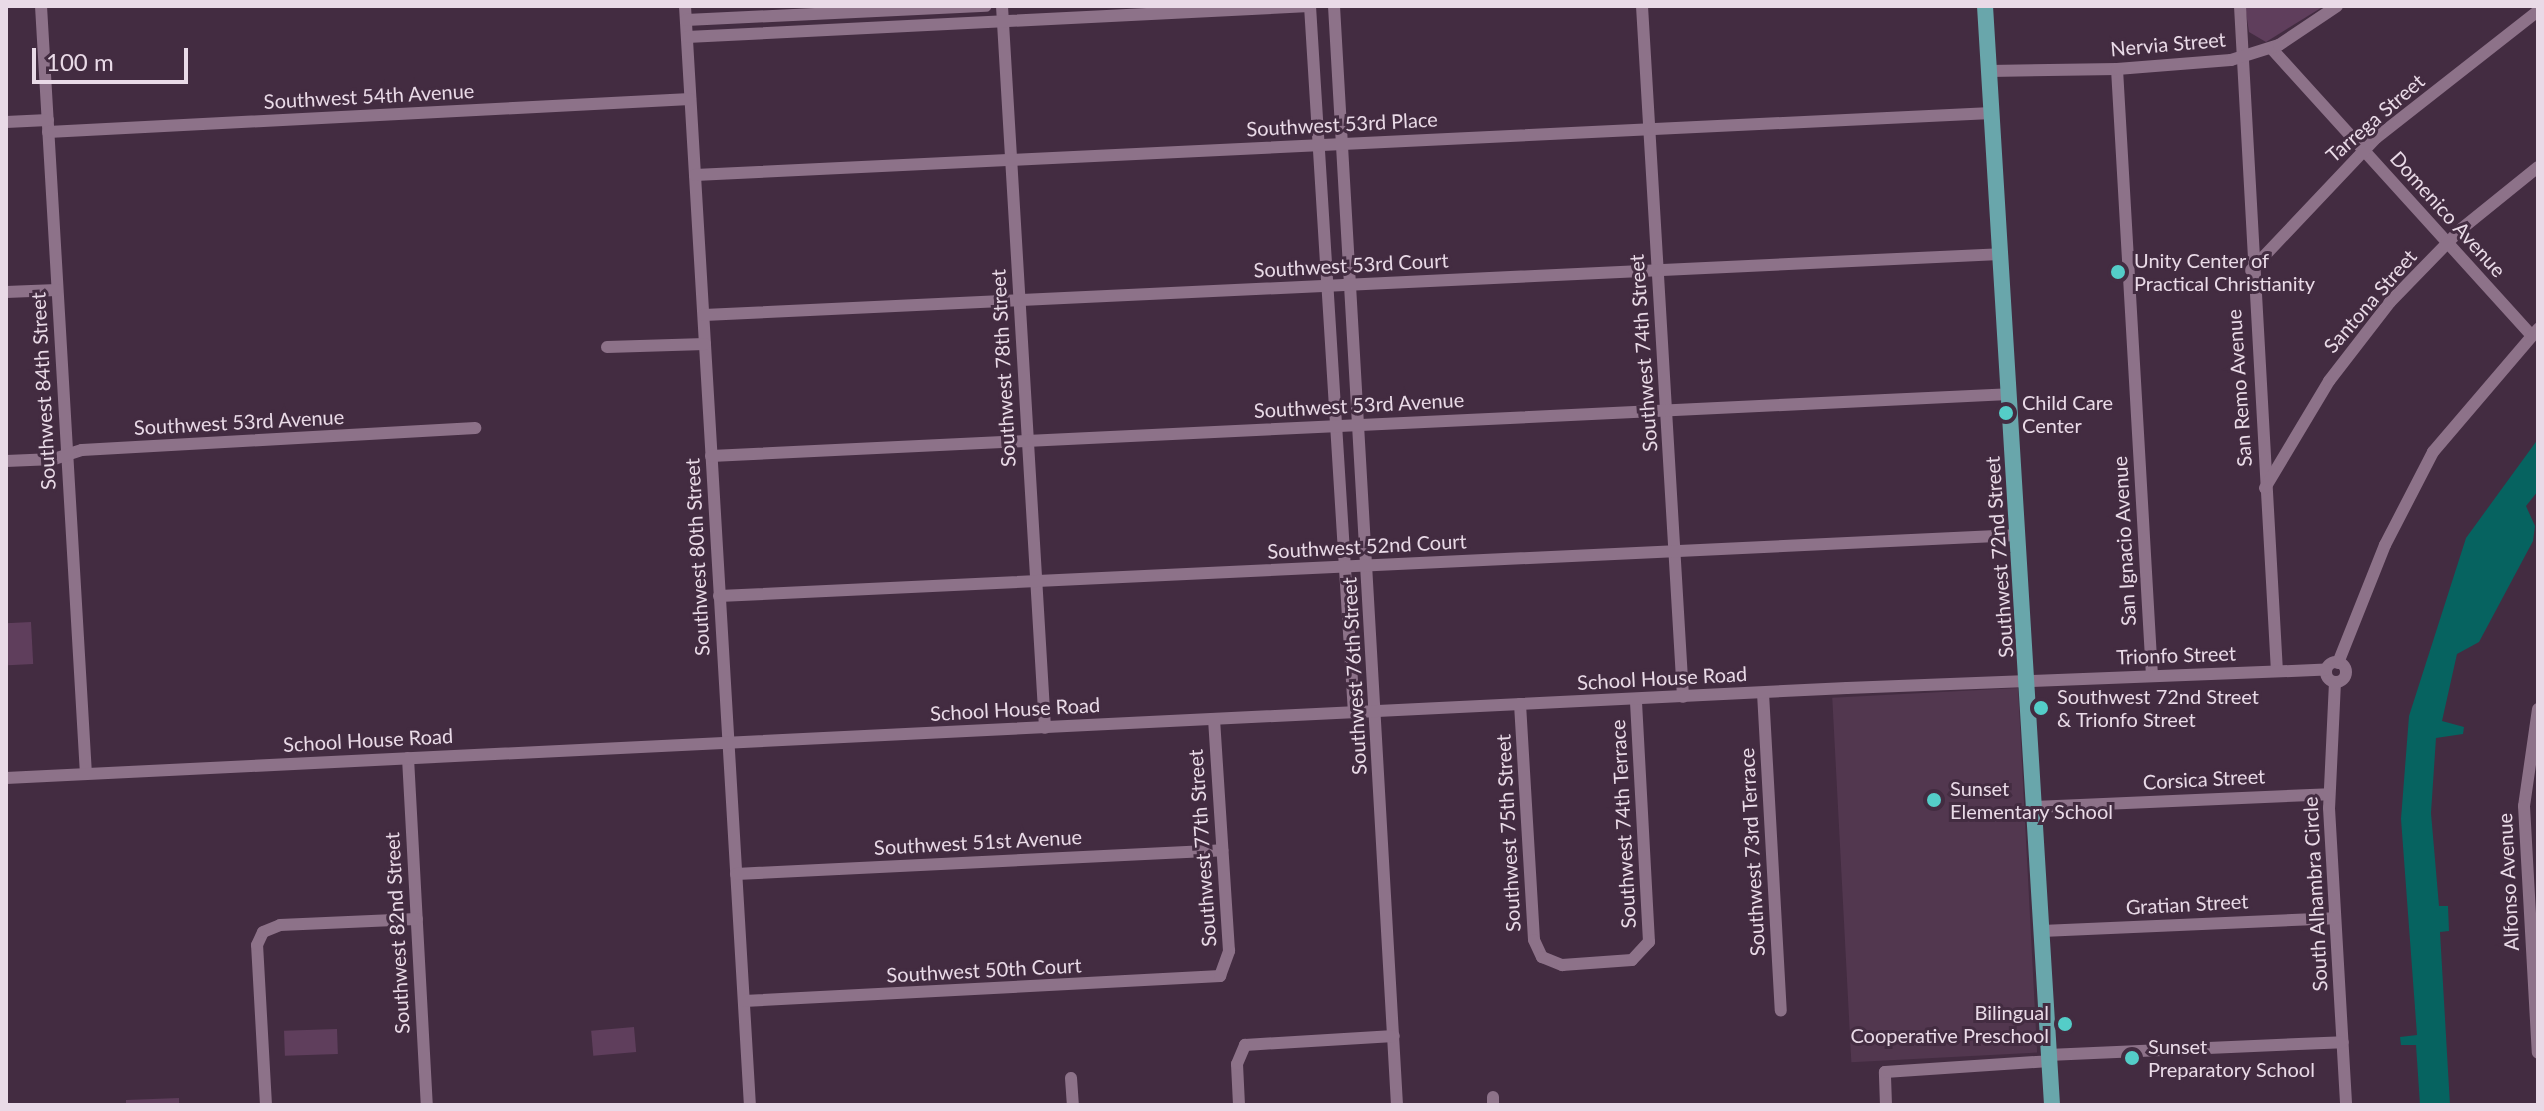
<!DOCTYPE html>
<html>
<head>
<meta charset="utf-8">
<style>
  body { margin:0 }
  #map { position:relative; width:2544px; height:1111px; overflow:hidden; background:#432c41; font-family:Lato,sans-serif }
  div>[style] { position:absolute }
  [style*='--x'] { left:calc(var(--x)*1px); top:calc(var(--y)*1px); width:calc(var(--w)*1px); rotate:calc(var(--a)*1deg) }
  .built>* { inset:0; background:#52374f; transform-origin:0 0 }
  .green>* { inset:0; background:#5f3e5c; transform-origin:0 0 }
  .water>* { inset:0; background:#066360 }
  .minor>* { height:12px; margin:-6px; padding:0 6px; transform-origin:6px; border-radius:6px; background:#8d7289 }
  .minor>.ring { margin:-6px; padding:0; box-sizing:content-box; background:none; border:12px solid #8d7289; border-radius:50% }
  .major>* { height:16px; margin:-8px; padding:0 8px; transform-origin:8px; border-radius:8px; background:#69a6ab }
  .dots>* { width:22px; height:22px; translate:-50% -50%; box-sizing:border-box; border:4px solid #432c41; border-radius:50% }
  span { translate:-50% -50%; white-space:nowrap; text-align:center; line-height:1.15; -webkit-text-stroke:6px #432c41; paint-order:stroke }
  .street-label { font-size:20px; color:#e9dae7 }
  .poi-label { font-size:20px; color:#e9dae7 }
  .left { translate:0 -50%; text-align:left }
  .right { translate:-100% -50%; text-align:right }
  .frame { position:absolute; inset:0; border:8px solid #e9dae7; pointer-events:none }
  .scale { position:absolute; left:32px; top:48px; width:156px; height:36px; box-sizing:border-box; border:4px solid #e9dae7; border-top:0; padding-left:10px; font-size:24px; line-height:28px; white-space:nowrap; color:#e9dae7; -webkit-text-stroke:6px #432c41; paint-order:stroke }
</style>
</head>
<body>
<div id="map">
  <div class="built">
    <i style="left:2018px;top:688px;width:365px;height:186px;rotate:87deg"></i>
  </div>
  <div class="green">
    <i style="clip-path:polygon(2245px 6px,2324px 6px,2266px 42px,2249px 32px)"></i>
    <i style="left:31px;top:622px;width:42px;height:25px;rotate:87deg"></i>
    <i style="left:634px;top:1027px;width:25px;height:43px;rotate:85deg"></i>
    <i style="left:337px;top:1029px;width:25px;height:53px;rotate:88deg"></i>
    <i style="clip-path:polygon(179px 1098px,179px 1105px,126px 1105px,126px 1100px)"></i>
  </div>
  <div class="water">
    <i style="clip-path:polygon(2538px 439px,2538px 491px,2526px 506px,2535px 526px,2533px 541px,2479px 642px,2457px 654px,2442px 721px,2464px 727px,2463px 734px,2436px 738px,2431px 813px,2439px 906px,2448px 906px,2449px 931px,2440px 932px,2450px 1105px,2420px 1105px,2416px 1045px,2401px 1045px,2400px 1037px,2417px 1035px,2401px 819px,2409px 716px,2466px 538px)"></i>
  </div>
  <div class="minor">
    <i style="--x:41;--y:6;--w:769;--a:86.65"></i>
    <i style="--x:685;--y:6;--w:1101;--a:86.62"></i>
    <i style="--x:1002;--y:6;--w:723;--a:86.59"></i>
    <i style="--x:1310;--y:6;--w:708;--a:86.44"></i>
    <i style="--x:1334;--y:6;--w:1101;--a:86.72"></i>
    <i style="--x:1642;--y:6;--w:692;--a:86.6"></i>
    <i style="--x:2240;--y:6;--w:666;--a:86.82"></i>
    <i style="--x:686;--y:20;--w:300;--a:-2.7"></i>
    <i style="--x:687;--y:37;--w:623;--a:-2.85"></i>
    <i style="--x:2271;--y:48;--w:387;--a:47.8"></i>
    <i style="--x:2117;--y:69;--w:608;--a:86.7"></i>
    <i style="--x:1989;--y:71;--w:128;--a:-0.9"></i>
    <i style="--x:2117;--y:69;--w:114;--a:-4.5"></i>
    <i style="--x:2231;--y:60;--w:50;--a:-17.4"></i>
    <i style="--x:2279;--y:45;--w:70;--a:-33.9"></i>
    <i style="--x:6;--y:122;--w:42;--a:-2.7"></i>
    <i style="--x:48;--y:132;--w:643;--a:-2.94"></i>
    <i style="--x:695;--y:175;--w:1298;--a:-2.74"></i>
    <i style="--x:2251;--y:270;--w:182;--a:-46.6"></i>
    <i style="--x:2376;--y:138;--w:206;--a:-38.1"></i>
    <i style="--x:6;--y:292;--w:51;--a:-2.2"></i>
    <i style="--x:704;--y:315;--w:1297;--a:-2.69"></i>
    <i style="--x:607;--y:347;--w:98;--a:-1.8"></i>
    <i style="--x:711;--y:456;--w:1299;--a:-2.73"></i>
    <i style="--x:6;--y:461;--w:48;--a:-2.4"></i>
    <i style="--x:54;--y:459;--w:29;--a:-18"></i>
    <i style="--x:82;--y:450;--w:394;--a:-3.2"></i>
    <i style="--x:2265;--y:488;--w:125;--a:-59.1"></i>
    <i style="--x:2329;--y:381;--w:100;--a:-52.3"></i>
    <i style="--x:2390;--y:302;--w:100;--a:-45.8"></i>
    <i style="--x:2460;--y:230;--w:100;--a:-38.9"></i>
    <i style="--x:719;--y:596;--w:1300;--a:-2.69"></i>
    <i class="ring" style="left:2326px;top:662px;width:8px;height:8px"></i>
    <i style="--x:2338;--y:663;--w:127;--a:-68.3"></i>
    <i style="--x:2385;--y:545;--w:105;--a:-62.7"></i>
    <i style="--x:2433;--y:452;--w:162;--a:-49.5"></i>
    <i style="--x:2335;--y:682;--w:126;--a:92.7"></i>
    <i style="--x:2329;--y:808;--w:297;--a:86.7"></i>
    <i style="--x:1763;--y:693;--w:318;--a:86.8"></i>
    <i style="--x:1520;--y:704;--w:236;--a:86.6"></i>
    <i style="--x:1534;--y:940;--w:19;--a:65"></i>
    <i style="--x:1542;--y:957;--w:22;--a:22"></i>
    <i style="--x:1562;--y:965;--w:70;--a:-4.1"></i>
    <i style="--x:1632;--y:960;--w:25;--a:-47"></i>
    <i style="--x:1649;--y:942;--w:243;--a:-93.1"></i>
    <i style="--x:2538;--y:709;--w:98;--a:98.2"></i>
    <i style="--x:2524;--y:806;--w:247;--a:86.8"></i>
    <i style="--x:408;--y:758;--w:348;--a:86.9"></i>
    <i style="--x:6;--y:778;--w:1843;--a:-2.8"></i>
    <i style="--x:1847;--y:688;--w:479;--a:-2.2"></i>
    <i style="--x:2034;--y:807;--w:295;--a:-2.5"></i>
    <i style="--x:736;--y:874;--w:487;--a:-2.8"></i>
    <i style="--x:2042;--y:931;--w:293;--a:-2.5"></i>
    <i style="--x:744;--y:1001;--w:477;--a:-3"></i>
    <i style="--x:1220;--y:976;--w:27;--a:-70"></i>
    <i style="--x:1229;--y:951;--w:232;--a:-93.7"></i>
    <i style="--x:2048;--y:1055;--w:295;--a:-2.5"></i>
    <i style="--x:1071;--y:1078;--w:27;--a:86"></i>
    <i style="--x:1493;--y:1097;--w:8;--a:90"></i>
    <i style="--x:266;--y:1105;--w:160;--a:-93.2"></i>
    <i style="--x:257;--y:945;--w:14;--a:-65"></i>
    <i style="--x:263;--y:932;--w:18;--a:-22"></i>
    <i style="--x:280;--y:925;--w:137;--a:-2.5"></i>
    <i style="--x:1239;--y:1105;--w:41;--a:-92.8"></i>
    <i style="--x:1237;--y:1064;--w:21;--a:-67"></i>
    <i style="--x:1245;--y:1045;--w:149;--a:-3.5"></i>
    <i style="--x:1886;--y:1105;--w:33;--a:-92"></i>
    <i style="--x:1885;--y:1072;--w:164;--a:-3.8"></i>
  </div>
  <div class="major">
    <i style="--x:1985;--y:6;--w:1101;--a:86.51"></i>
  </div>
  <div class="dots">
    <i style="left:2118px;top:272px;background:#54cdc8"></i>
    <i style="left:2006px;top:413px;background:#54cdc8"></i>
    <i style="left:2041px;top:708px;background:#54cdc8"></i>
    <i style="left:1934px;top:800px;background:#54cdc8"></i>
    <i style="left:2065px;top:1024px;background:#54cdc8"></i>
    <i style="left:2132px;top:1058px;background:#54cdc8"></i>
  </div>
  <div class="street-label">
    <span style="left:2168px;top:44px;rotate:-5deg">Nervia Street</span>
    <span style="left:369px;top:96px;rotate:-3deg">Southwest 54th Avenue</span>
    <span style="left:2375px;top:118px;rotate:-41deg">Tarrega Street</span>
    <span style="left:1342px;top:124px;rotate:-3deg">Southwest 53rd Place</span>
    <span style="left:2448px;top:214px;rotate:48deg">Domenico Avenue</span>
    <span style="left:1351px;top:265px;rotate:-3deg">Southwest 53rd Court</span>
    <span style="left:2370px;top:301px;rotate:-49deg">Santona Street</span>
    <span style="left:1643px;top:353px;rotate:-94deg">Southwest 74th Street</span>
    <span style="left:1003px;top:368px;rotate:-93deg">Southwest 78th Street</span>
    <span style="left:2239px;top:388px;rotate:-94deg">San Remo Avenue</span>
    <span style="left:43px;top:391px;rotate:-93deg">Southwest 84th Street</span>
    <span style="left:1359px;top:405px;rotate:-3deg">Southwest 53rd Avenue</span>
    <span style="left:239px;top:422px;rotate:-3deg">Southwest 53rd Avenue</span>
    <span style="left:2124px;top:541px;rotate:-93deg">San Ignacio Avenue</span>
    <span style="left:1367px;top:546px;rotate:-3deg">Southwest 52nd Court</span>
    <span style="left:697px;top:557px;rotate:-93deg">Southwest 80th Street</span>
    <span style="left:1999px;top:557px;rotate:-94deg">Southwest 72nd Street</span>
    <span style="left:2176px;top:655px;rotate:-2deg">Trionfo Street</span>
    <span style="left:1354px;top:676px;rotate:-93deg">Southwest 76th Street</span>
    <span style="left:1662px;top:678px;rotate:-3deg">School House Road</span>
    <span style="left:1015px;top:709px;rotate:-3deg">School House Road</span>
    <span style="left:368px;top:740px;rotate:-3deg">School House Road</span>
    <span style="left:2204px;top:779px;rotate:-3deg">Corsica Street</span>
    <span style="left:1623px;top:824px;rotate:-93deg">Southwest 74th Terrace</span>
    <span style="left:1508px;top:833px;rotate:-93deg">Southwest 75th Street</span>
    <span style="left:978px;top:842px;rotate:-3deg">Southwest 51st Avenue</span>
    <span style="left:1202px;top:848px;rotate:-94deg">Southwest 77th Street</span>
    <span style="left:1752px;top:852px;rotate:-93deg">Southwest 73rd Terrace</span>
    <span style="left:2508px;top:882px;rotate:-93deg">Alfonso Avenue</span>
    <span style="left:2315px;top:894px;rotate:-93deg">South Alhambra Circle</span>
    <span style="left:2187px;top:904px;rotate:-3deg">Gratian Street</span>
    <span style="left:397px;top:933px;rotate:-93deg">Southwest 82nd Street</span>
    <span style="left:984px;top:970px;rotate:-3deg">Southwest 50th Court</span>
  </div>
  <div class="poi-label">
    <span class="left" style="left:2134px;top:272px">Unity Center of<br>Practical Christianity</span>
    <span class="left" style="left:2022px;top:414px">Child Care<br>Center</span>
    <span class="left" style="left:2057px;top:708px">Southwest 72nd Street<br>&amp; Trionfo Street</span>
    <span class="left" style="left:1950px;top:800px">Sunset<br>Elementary School</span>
    <span class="right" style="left:2049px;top:1024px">Bilingual<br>Cooperative Preschool</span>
    <span class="left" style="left:2148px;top:1058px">Sunset<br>Preparatory School</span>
  </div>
  <div class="frame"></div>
  <div class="scale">100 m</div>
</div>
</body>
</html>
